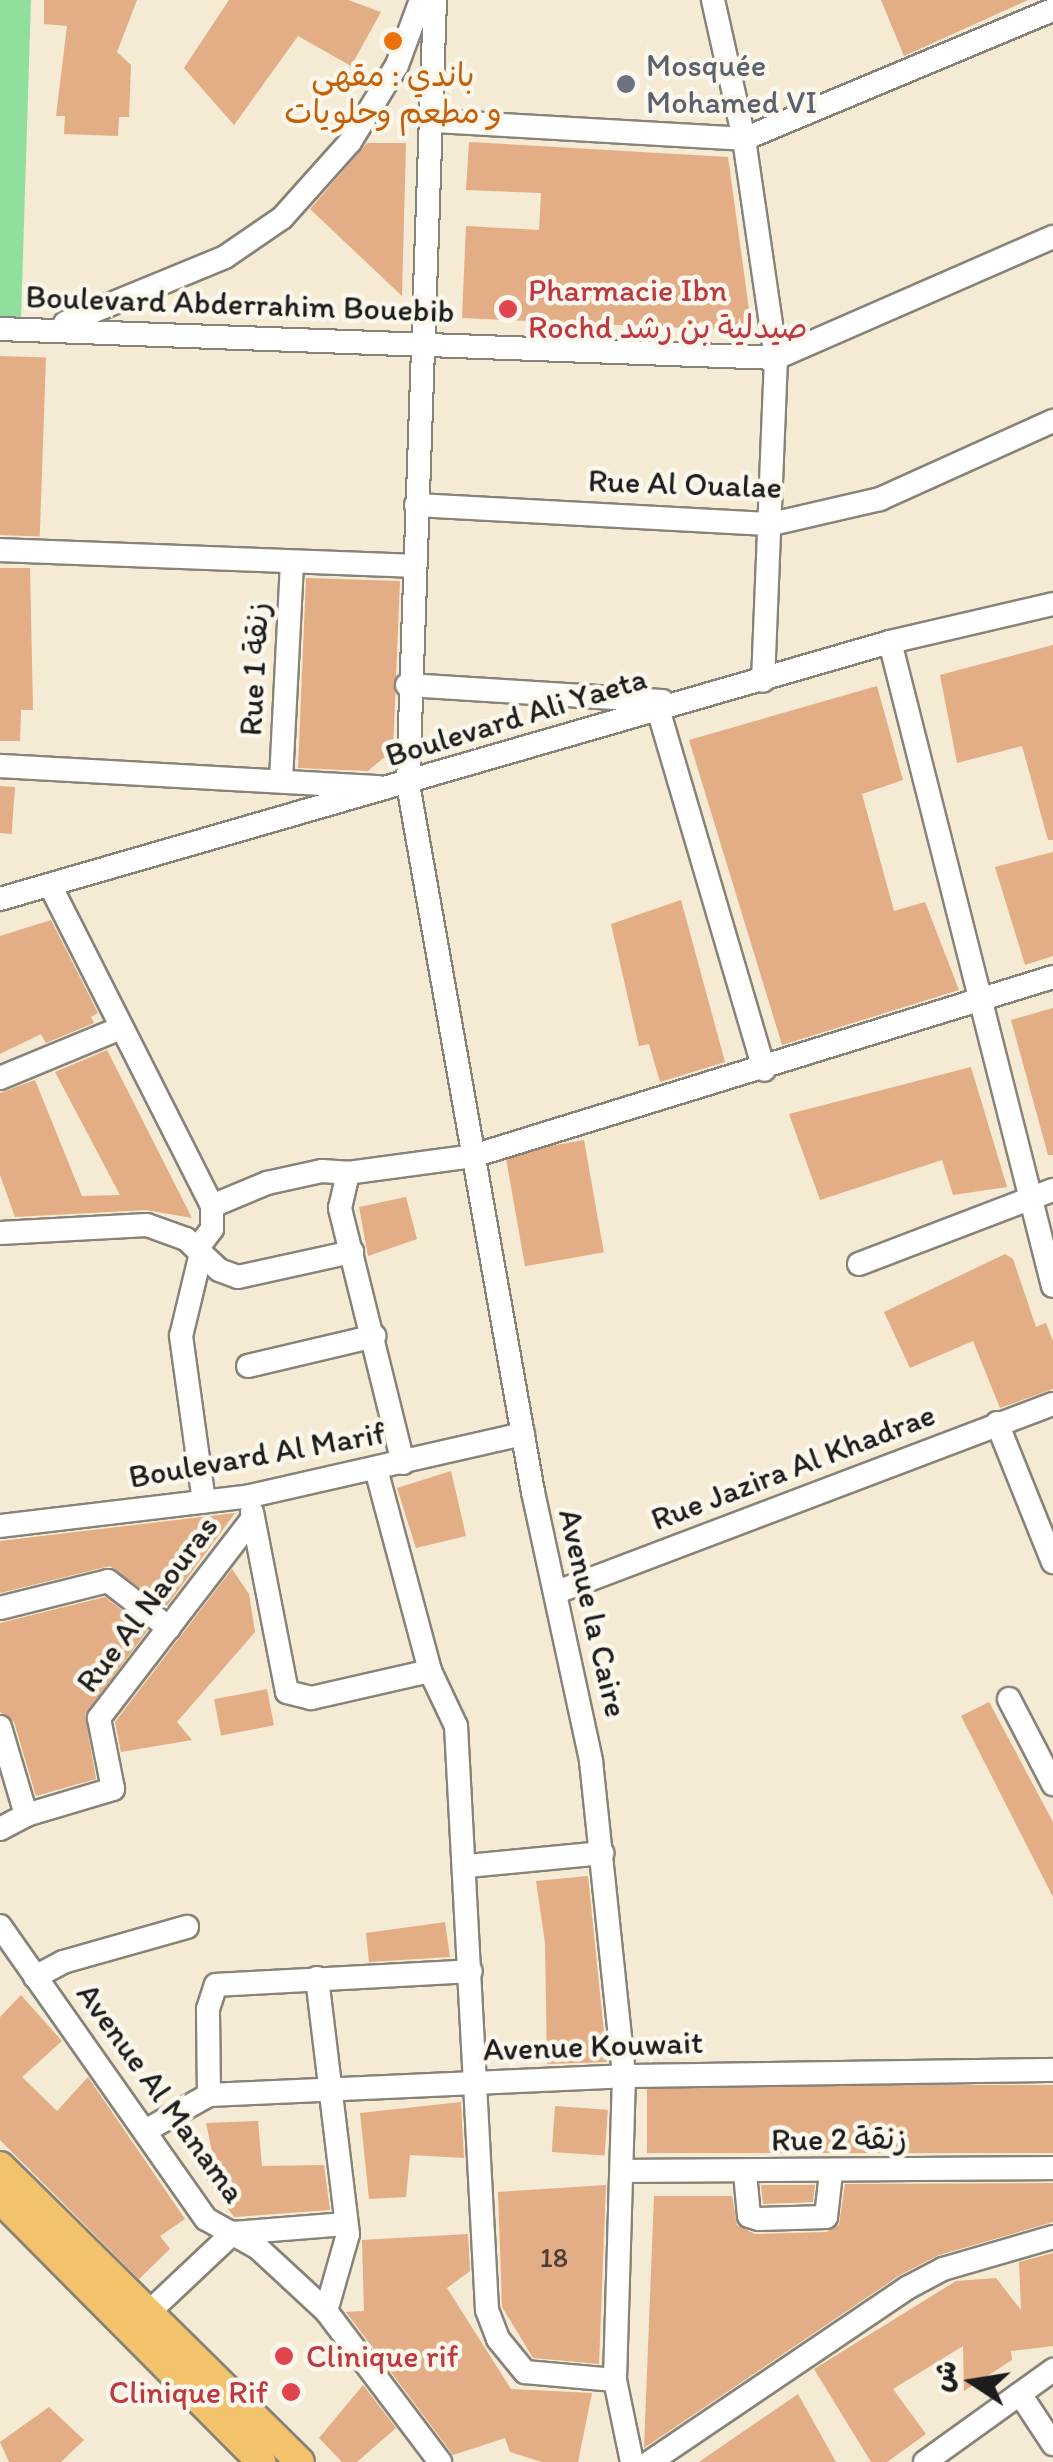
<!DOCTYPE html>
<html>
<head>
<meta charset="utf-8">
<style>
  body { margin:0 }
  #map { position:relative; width:1053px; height:2462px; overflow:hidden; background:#f5ead3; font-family:Itim,"Playpen Sans Arabic",sans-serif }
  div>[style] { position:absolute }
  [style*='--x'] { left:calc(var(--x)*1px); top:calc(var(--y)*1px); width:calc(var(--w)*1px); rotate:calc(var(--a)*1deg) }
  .green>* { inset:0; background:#91df9d }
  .building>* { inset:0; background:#e3ad85; transform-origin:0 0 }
  .roads { filter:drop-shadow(2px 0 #888378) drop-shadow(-2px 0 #888378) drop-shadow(0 2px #888378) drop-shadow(0 -2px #888378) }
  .minor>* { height:22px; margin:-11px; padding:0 11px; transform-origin:11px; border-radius:11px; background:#fff }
  .major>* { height:28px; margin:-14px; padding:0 14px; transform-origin:14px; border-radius:14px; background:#f2c36a }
  .dots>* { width:28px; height:28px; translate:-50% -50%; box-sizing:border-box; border:5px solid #fbf7ec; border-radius:50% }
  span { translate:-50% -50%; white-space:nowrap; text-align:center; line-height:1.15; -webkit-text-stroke:9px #fbf7ec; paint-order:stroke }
  .number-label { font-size:28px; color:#4e4036 }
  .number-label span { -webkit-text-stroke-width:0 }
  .worship-label { font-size:32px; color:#5b616d }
  .left { translate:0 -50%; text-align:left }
  .food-label { font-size:32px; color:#c56008 }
  .health-label { font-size:32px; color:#be3a42 }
  .right { translate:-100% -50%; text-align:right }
  .street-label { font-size:32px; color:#1c1c1c }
  .north { position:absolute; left:923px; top:2332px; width:100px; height:100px; -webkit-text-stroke:8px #fbf7ec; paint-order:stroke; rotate:282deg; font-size:28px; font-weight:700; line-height:40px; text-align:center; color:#1c1c1c }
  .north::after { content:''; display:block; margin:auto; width:35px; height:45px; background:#1c1c1c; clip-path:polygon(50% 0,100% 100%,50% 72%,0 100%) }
</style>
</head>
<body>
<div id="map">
  <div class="green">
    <i style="clip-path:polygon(0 0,31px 0,21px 319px,0 319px)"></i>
  </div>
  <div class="building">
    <i style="clip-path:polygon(44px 0,137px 0,117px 52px,131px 65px,129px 117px,119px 117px,118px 136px,64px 134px,65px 116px,56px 116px,67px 26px,44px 24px)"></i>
    <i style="clip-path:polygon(229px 0,348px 0,381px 12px,351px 66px,298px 36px,234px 125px,184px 68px)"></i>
    <i style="clip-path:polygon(881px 0,1028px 0,904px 56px)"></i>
    <i style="clip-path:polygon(469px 142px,728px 157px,752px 331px,462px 318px,466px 226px,539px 230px,541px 193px,466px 190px)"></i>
    <i style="clip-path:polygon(367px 143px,406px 143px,402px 296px,310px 209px)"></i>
    <i style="left:0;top:356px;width:46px;height:179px;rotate:2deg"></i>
    <i style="clip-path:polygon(0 568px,30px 568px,33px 710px,21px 710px,20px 741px,0 741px)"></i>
    <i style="clip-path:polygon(306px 578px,400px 581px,393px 750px,368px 771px,298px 768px)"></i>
    <i style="clip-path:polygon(1053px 645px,1053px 840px,1048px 840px,1022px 746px,957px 763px,940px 675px)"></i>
    <i style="clip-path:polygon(877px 686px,903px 780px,862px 794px,894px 911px,925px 902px,959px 990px,782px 1045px,689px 740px)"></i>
    <i style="left:0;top:786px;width:15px;height:47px;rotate:4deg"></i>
    <i style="clip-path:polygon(1053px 852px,1053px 956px,1025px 965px,995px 867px)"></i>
    <i style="clip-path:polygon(681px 900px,725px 1062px,660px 1082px,649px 1044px,639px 1046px,611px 924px)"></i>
    <i style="clip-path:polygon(51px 920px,98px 1013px,91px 1017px,94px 1023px,46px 1043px,41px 1034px,0 1054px,0 936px)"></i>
    <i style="clip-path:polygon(1053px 1008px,1053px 1155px,1048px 1155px,1011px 1020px)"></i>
    <i style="clip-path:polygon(107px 1050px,192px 1218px,146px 1210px,15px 1217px,0 1175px,0 1093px,35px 1080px,82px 1196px,120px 1195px,55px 1072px)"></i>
    <i style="clip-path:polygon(971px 1067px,1007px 1187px,953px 1195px,942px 1160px,820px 1200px,789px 1114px)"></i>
    <i style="left:584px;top:1140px;width:114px;height:80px;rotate:80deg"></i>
    <i style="clip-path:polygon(406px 1197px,417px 1239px,368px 1256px,359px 1207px)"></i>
    <i style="clip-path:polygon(1005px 1254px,1013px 1259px,1036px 1327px,1046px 1323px,1053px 1341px,1053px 1389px,1000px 1408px,973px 1341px,910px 1368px,884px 1312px)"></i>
    <i style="clip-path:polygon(451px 1471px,466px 1536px,416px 1548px,397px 1488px)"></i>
    <i style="clip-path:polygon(235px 1513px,166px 1607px,110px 1566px,0 1593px,0 1541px)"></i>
    <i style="clip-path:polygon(232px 1569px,249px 1594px,255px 1632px,177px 1722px,192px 1740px,121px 1752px,115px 1722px)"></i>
    <i style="clip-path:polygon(105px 1597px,148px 1630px,85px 1714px,96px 1779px,36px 1796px,14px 1722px,0 1712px,0 1623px)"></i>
    <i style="left:267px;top:1689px;width:37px;height:54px;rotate:79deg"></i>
    <i style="clip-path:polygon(989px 1702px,1053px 1822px,1053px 1897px,961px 1716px)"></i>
    <i style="clip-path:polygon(588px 1876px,607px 2062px,547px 2064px,545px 1943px,536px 1881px)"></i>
    <i style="clip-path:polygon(445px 1922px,450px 1957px,369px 1962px,366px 1933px)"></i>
    <i style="clip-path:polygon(21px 1995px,62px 2041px,22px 2077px,57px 2111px,88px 2077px,185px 2219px,160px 2236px,170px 2249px,139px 2279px,0 2140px,0 2017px)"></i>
    <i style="left:1053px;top:2085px;width:68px;height:406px;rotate:90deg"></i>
    <i style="clip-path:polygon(461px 2102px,464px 2158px,410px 2155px,406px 2197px,369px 2199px,360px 2113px)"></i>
    <i style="left:555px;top:2106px;width:53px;height:46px;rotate:4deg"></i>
    <i style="clip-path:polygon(258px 2121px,262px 2166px,324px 2165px,330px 2210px,234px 2217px,205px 2178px,216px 2170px,206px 2123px)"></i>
    <i style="clip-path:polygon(1053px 2183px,1053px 2222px,939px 2255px,900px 2275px,644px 2448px,654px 2196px,732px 2196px,737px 2225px,755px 2234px,826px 2232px,839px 2225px,845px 2184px)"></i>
    <i style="clip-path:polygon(606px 2185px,599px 2364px,533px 2358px,502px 2307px,498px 2192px)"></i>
    <i style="clip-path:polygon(761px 2185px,815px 2185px,813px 2202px,763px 2204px)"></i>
    <i style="clip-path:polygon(468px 2234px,470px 2271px,447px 2288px,511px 2389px,592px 2393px,578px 2462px,542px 2462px,510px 2452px,505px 2438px,453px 2455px,346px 2312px,364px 2311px,362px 2240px)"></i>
    <i style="clip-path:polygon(1053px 2253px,1053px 2346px,1011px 2351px,1012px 2360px,964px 2391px,963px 2346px,893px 2389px,926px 2434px,887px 2462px,871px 2462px,814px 2369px,956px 2281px,996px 2278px,1021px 2310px,1019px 2262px)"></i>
    <i style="clip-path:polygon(363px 2385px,396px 2428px,357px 2462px,342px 2462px,319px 2438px)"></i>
    <i style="clip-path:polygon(798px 2394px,836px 2462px,699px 2462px)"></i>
    <i style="clip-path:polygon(49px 2407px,84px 2440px,61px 2462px,9px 2462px,0 2442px)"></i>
  </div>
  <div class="roads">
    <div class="minor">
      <i style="--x:435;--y:0;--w:784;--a:91.97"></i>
      <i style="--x:408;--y:784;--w:719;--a:79.99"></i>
      <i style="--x:533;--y:1492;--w:275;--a:77.8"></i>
      <i style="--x:591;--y:1761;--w:317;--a:84"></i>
      <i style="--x:624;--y:2076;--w:304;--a:91.7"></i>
      <i style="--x:615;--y:2380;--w:84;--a:78.3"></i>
      <i style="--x:713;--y:0;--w:142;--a:77.4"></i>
      <i style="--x:744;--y:139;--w:221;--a:81.7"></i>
      <i style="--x:776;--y:358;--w:323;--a:92.3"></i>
      <i style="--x:434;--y:121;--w:311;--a:3.3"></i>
      <i style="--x:744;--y:139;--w:335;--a:-22.7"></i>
      <i style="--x:65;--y:323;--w:173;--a:-22.4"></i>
      <i style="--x:225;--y:257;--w:69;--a:-34.4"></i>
      <i style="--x:282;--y:218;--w:102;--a:-48.2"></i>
      <i style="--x:350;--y:142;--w:90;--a:-58.6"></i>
      <i style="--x:397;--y:65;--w:69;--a:-69.7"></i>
      <i style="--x:0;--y:329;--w:777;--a:2.14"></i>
      <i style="--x:776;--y:358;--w:302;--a:-23.6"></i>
      <i style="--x:416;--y:505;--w:357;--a:3.1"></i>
      <i style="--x:772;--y:524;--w:111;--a:-13"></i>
      <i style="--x:880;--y:499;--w:190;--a:-24.3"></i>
      <i style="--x:0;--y:550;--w:413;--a:2.2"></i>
      <i style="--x:890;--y:642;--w:664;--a:75.8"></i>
      <i style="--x:407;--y:685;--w:256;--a:3.6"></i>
      <i style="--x:658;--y:709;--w:376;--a:73.6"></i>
      <i style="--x:0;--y:766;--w:379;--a:3.2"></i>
      <i style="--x:281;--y:780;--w:218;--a:-87.1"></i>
      <i style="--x:50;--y:885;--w:360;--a:63.2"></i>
      <i style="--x:212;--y:1206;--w:23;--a:90"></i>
      <i style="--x:212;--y:1229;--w:25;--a:127"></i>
      <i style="--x:0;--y:899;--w:926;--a:-16.11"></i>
      <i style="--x:890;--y:642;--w:167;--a:-13.1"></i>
      <i style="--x:0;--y:1078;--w:131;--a:-22.5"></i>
      <i style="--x:212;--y:1206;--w:60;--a:-22.7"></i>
      <i style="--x:267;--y:1183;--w:56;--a:-12.3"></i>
      <i style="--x:322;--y:1171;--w:26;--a:4"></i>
      <i style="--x:0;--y:1233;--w:147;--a:-3.1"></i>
      <i style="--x:147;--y:1225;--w:41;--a:19.7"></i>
      <i style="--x:186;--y:1239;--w:45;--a:43.2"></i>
      <i style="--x:219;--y:1270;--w:20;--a:20"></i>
      <i style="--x:238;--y:1277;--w:117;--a:-12.4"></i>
      <i style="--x:201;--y:1253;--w:85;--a:103.5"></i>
      <i style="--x:181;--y:1336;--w:167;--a:82.1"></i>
      <i style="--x:859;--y:1264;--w:208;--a:-20.9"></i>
      <i style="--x:248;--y:1366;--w:130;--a:-13.3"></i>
      <i style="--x:997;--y:1423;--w:150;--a:68.1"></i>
      <i style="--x:403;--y:1463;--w:263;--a:-103.9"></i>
      <i style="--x:340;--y:1208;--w:36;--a:-77"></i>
      <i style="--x:348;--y:1173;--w:126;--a:-7.7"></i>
      <i style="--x:473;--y:1156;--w:607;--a:-17.15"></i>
      <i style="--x:376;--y:1469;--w:209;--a:75"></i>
      <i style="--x:430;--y:1671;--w:61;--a:64.7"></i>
      <i style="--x:456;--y:1726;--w:585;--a:86.96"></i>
      <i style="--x:487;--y:2310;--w:31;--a:69"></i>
      <i style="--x:498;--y:2339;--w:43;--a:50.7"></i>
      <i style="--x:525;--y:2372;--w:90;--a:5.1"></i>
      <i style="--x:252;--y:1512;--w:183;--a:79"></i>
      <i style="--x:287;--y:1692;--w:25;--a:14"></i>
      <i style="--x:311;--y:1698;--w:122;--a:-12.8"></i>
      <i style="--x:0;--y:1526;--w:252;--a:-6.8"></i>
      <i style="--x:250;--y:1496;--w:280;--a:-12.8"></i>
      <i style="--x:557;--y:1592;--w:530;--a:-20.76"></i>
      <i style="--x:0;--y:1608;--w:111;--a:-14"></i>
      <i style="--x:108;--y:1581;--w:77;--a:37.6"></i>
      <i style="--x:1009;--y:1699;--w:96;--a:62.6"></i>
      <i style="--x:0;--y:1727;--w:92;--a:73.5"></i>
      <i style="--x:0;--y:1829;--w:30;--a:-28"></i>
      <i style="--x:26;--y:1815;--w:91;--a:-16.6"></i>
      <i style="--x:113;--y:1789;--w:72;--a:-101.2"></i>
      <i style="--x:99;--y:1718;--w:252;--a:-52.4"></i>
      <i style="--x:468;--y:1866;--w:135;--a:-5.5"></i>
      <i style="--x:0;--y:1926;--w:358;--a:54.9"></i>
      <i style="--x:206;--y:2219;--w:60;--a:29.1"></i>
      <i style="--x:258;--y:2248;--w:93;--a:42.8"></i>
      <i style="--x:326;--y:2311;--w:189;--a:52.9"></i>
      <i style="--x:35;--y:1977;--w:32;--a:-28"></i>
      <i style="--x:63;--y:1962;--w:129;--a:-15.8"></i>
      <i style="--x:317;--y:1978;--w:258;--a:83.1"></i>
      <i style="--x:348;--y:2234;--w:80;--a:105.9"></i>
      <i style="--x:209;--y:2095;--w:86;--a:-90.7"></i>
      <i style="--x:208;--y:2009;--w:25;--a:-72"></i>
      <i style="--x:216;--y:1985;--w:255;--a:-3.1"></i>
      <i style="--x:145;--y:2131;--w:73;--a:-29.4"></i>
      <i style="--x:209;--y:2095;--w:415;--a:-2.6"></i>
      <i style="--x:624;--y:2076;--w:429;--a:-0.8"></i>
      <i style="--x:626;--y:2171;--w:427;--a:-0.4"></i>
      <i style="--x:745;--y:2173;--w:43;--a:84.7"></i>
      <i style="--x:749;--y:2216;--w:10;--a:17"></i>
      <i style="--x:759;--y:2219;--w:67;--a:-1.7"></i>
      <i style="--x:826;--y:2217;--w:44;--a:-83.5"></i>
      <i style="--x:148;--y:2313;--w:117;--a:-43.3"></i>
      <i style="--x:233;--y:2233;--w:113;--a:-4.6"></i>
      <i style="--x:1020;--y:2394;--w:60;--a:56.6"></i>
      <i style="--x:650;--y:2462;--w:310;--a:-34.1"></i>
      <i style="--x:907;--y:2288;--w:41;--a:-27.8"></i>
      <i style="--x:943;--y:2269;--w:115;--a:-16.2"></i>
      <i style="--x:925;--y:2462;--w:158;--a:-35.7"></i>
    </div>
    <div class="major">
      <i style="--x:0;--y:2166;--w:421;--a:44.6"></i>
      <i style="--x:0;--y:2199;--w:371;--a:45.2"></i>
    </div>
  </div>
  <div class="dots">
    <i style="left:393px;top:41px;background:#e8710a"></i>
    <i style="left:626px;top:84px;background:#6b7280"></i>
    <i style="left:508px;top:309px;background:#e0444e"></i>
    <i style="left:284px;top:2356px;background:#e0444e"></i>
    <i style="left:291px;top:2392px;background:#e0444e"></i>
  </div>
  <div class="number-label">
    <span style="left:554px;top:2257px">18</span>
  </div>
  <div class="worship-label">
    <span class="left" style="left:646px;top:84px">Mosquée<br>Mohamed VI</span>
  </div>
  <div class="food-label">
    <span style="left:393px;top:94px">باندي : مقهى<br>و مطعم وحلويات</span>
  </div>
  <div class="health-label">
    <span class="left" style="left:528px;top:309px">Pharmacie Ibn<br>Rochd صيدلية بن رشد</span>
    <span class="left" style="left:306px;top:2356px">Clinique rif</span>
    <span class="right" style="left:268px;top:2392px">Clinique Rif</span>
  </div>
  <div class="street-label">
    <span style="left:240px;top:304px;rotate:2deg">Boulevard Abderrahim Bouebib</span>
    <span style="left:685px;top:484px;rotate:2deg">Rue Al Oualae</span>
    <span style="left:254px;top:669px;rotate:-87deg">Rue 1 زنقة</span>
    <span style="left:516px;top:717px;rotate:-17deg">Boulevard Ali Yaeta</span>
    <span style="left:257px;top:1455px;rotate:-10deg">Boulevard Al Marif</span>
    <span style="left:793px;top:1467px;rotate:-21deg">Rue Jazira Al Khadrae</span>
    <span style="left:147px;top:1604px;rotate:-53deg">Rue Al Naouras</span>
    <span style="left:593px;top:1613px;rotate:77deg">Avenue la Caire</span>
    <span style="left:593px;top:2046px;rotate:-2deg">Avenue Kouwait</span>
    <span style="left:161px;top:2093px;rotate:54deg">Avenue Al Manama</span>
    <span style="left:839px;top:2139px;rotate:-1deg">Rue 2 زنقة</span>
  </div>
  <div class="north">ش</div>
</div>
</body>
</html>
